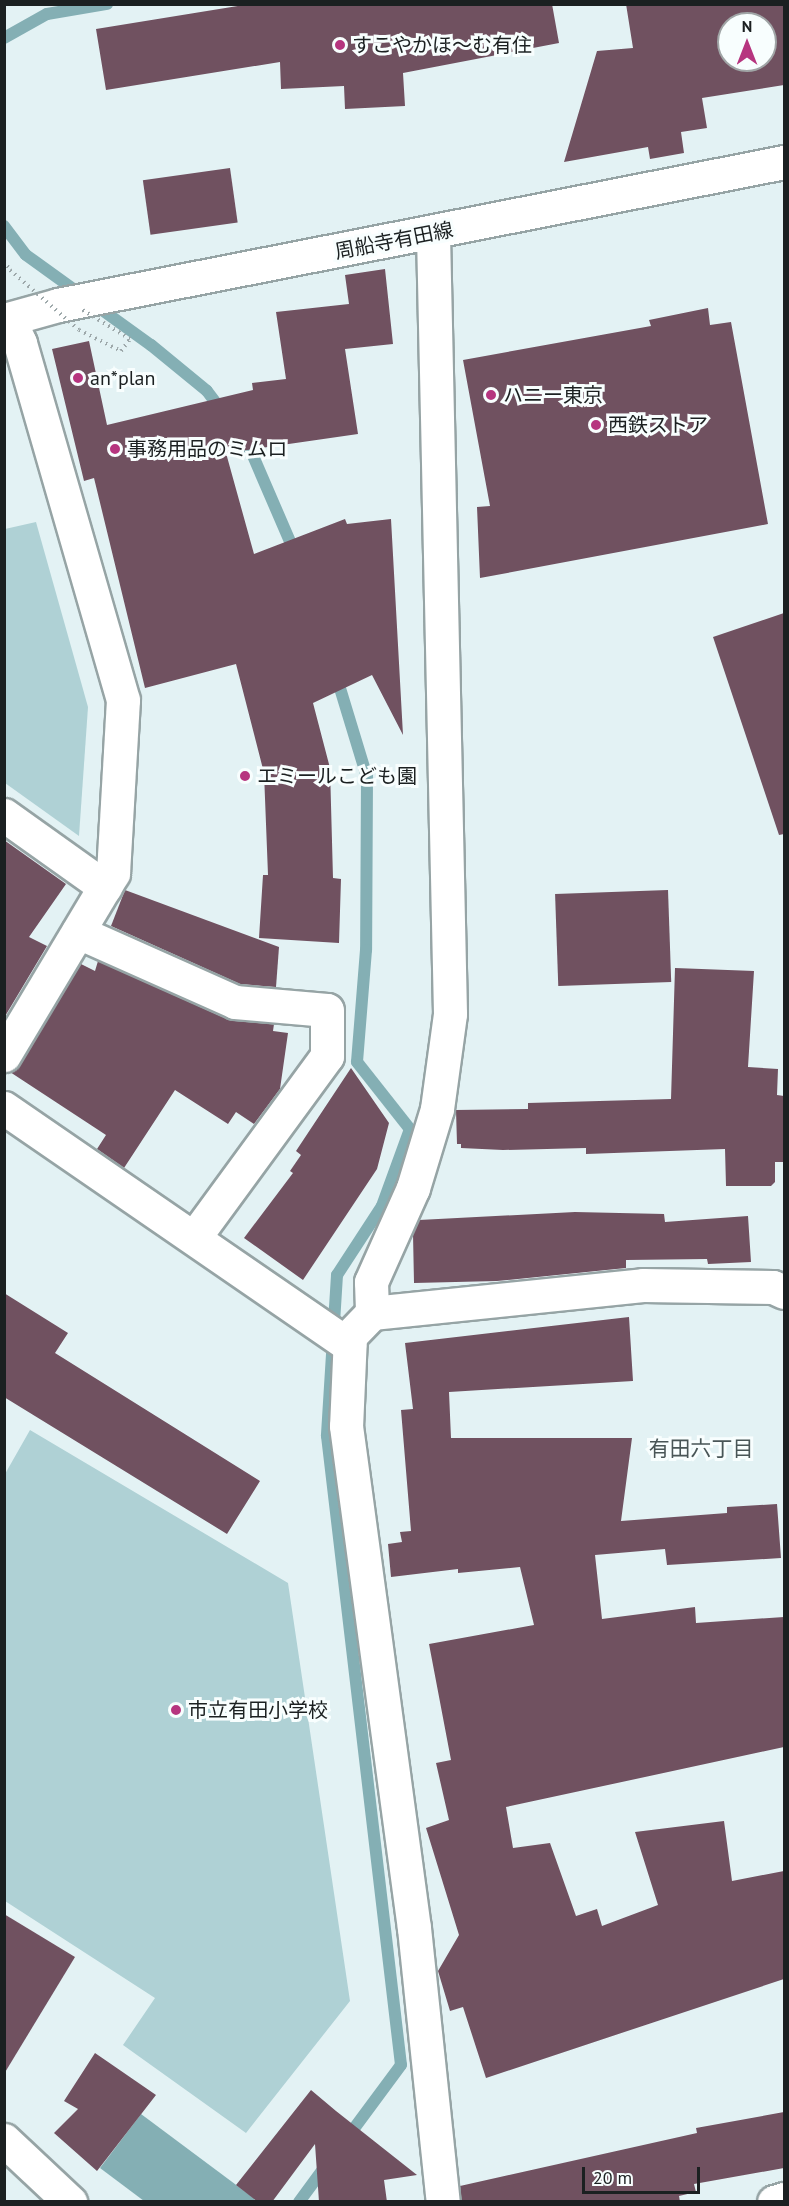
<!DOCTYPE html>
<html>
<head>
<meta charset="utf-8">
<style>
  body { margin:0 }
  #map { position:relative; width:789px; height:2206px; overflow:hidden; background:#e3f2f4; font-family:"PT Sans","Noto Sans JP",sans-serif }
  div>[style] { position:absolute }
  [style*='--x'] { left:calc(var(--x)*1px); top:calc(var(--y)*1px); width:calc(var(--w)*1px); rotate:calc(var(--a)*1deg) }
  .green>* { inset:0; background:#afd1d5 }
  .water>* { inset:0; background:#84afb4 }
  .stream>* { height:12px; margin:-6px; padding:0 6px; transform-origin:6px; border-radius:6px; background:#84afb4 }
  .building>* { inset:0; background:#705160; transform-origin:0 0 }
  .roads { filter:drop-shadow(2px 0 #96a4a5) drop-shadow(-2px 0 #96a4a5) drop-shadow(0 2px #96a4a5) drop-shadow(0 -2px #96a4a5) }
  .street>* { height:33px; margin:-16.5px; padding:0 16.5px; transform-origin:16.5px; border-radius:16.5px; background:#fff }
  .secondary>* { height:33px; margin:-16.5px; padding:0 16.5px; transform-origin:16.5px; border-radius:16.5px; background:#fff }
  .path-bridge>* { height:4px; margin-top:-2px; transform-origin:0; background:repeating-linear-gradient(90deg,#9da8aa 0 1.5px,transparent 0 6px) }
  .dots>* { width:16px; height:16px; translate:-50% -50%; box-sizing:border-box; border:3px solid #f8fefe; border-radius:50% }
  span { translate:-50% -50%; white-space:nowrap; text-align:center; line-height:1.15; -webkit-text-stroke:6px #f8fefe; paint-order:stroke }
  .poi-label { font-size:20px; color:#1b2021 }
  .left { translate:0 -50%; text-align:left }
  .street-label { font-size:20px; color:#1b2021 }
  .neighbourhood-label { font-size:21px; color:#495657 }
  .frame { position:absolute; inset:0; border:6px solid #1b2021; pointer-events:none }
  .north { position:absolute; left:717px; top:12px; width:60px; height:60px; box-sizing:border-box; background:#f8fefe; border:2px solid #a0a5a6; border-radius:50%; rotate:0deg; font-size:16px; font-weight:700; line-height:24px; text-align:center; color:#1b2021 }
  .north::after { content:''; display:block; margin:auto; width:21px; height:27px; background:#b6357f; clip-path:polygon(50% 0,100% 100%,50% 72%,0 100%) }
  .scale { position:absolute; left:582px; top:2167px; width:118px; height:27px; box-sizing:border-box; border:3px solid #1b2021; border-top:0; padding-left:8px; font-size:18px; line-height:21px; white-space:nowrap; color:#1b2021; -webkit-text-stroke:4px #f8fefe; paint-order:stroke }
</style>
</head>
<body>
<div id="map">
  <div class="green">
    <i style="clip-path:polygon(36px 522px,88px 707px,79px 836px,5px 783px,5px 529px)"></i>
    <i style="clip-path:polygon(30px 1430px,288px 1583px,350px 2001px,246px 2133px,123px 2045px,155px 1998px,5px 1901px,5px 1474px)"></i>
  </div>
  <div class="water">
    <i style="clip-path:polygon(141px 2114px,255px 2199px,253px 2202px,144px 2201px,100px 2168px)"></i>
  </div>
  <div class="stream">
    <i style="--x:4;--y:38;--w:49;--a:-29.2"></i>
    <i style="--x:47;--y:14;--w:61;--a:-9.5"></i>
    <i style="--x:4;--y:226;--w:36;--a:53"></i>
    <i style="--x:26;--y:255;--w:154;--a:35.8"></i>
    <i style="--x:151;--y:345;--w:72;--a:39.4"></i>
    <i style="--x:207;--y:391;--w:26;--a:53"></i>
    <i style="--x:240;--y:436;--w:19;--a:54"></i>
    <i style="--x:251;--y:451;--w:111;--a:66.7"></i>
    <i style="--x:336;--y:675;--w:107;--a:73.1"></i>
    <i style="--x:367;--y:777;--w:173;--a:90.3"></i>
    <i style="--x:366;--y:950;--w:112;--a:94.6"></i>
    <i style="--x:357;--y:1062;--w:85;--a:51.7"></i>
    <i style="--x:410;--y:1129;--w:82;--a:110"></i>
    <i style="--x:382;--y:1206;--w:82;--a:123.1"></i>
    <i style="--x:337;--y:1275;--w:161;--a:93.6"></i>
    <i style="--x:327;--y:1436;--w:633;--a:83.29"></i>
    <i style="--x:401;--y:2065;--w:91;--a:126.5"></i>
    <i style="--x:299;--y:2202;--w:47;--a:-53.6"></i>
  </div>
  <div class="building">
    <i style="clip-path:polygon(250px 4px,552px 4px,559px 43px,403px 73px,405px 106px,345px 109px,344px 86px,281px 89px,280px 62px,106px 90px,96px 29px)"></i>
    <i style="clip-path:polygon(evenodd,626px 4px,784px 4px,784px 85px,702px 98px,707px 128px,681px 132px,684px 153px,650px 159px,648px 147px,564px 162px,597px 51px,633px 48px,626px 4px,729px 24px,765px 24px,765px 60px,729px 60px,729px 24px)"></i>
    <i style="left:230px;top:168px;width:55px;height:88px;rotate:82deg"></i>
    <i style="clip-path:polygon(385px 269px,393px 344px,345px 349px,358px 434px,226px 453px,254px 554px,345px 519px,347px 524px,391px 519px,403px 735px,372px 675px,313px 703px,330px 768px,333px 878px,341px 879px,339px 943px,259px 938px,263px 875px,268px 875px,264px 773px,236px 664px,145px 688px,94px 478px,84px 481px,52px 349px,89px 341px,107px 425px,253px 390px,252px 383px,286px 379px,276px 312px,349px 304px,345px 275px)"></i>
    <i style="clip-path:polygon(708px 308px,710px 325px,731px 322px,768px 524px,480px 578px,477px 507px,490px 506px,463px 360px,651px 326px,649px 320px)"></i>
    <i style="clip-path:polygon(784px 613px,784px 834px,779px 835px,713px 637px)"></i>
    <i style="clip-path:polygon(4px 840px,66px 884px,29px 937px,47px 946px,4px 1018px)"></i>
    <i style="clip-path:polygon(125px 890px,279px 947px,276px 987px,240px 984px,111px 926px)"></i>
    <i style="left:668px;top:890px;width:92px;height:113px;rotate:88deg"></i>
    <i style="clip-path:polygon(98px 961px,227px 1019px,274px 1024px,273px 1031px,288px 1033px,280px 1089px,254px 1124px,236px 1112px,228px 1124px,175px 1090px,124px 1168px,97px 1149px,106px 1135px,10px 1072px,20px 1065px,81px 964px,95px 971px)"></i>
    <i style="clip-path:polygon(675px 968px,754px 971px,748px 1067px,778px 1069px,777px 1095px,784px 1096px,784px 1162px,775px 1162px,775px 1182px,771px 1186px,726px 1186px,725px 1149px,586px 1154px,586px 1148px,503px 1150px,461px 1148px,461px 1144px,457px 1144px,456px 1110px,528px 1109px,528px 1103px,671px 1099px)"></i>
    <i style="clip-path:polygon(351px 1068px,389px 1123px,377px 1169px,303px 1280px,244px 1238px,293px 1173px,290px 1171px,301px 1155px,296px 1151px)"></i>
    <i style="clip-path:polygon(575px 1212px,664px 1214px,665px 1222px,748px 1216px,751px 1262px,708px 1264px,707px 1259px,626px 1260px,626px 1268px,497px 1281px,414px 1283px,413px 1234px,419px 1220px)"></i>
    <i style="clip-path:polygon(4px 1293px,68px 1333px,55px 1353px,260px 1481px,227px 1534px,4px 1397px)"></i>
    <i style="clip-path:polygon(629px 1317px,633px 1381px,449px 1392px,451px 1438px,632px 1438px,621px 1521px,727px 1513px,727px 1507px,777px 1504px,781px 1558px,667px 1565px,665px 1549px,595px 1555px,602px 1619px,695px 1607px,696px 1623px,784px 1617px,784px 1747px,506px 1807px,513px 1848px,550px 1843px,576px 1916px,597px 1909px,602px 1926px,658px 1905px,635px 1832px,724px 1821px,732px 1881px,784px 1871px,784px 1979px,486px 2078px,463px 2007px,450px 2011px,438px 1971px,459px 1935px,426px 1828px,449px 1820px,436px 1763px,451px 1760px,429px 1644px,534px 1625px,520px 1567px,458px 1573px,458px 1569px,391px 1577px,388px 1544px,402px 1542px,400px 1532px,411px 1531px,401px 1410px,413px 1409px,405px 1343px)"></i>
    <i style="clip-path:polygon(4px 1914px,75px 1957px,4px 2074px)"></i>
    <i style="clip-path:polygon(95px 2053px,156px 2095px,97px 2171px,54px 2133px,78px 2109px,64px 2101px)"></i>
    <i style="clip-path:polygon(311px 2090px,336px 2111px,417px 2175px,384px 2180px,387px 2202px,319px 2202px,315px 2144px,272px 2202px,258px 2202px,236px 2185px)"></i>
    <i style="clip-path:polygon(784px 2112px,784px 2168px,694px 2184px,696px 2192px,679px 2196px,680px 2202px,461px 2202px,460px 2186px,697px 2133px,696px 2128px)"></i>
  </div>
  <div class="roads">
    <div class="street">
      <i style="--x:433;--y:234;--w:780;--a:88.75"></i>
      <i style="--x:450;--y:1014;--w:96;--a:97.8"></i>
      <i style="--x:437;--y:1109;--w:83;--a:106.9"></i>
      <i style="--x:413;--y:1188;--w:103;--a:114.1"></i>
      <i style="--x:371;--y:1282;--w:31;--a:88"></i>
      <i style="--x:372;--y:1313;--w:32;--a:134"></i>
      <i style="--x:350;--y:1336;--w:90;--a:92.5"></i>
      <i style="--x:346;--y:1426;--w:507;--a:82.29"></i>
      <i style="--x:414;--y:1928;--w:276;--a:84"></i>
      <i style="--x:4;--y:815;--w:124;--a:35.5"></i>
      <i style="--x:78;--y:932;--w:172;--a:24"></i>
      <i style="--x:235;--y:1002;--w:92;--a:5"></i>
      <i style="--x:327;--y:1010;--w:46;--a:90"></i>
      <i style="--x:327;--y:1056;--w:225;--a:126.2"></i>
      <i style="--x:4;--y:1108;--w:419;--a:34.5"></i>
      <i style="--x:372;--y:1313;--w:272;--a:-5.9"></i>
      <i style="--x:643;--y:1285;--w:130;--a:0.9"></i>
      <i style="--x:773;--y:1287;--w:12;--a:24"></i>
      <i style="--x:4;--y:2140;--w:91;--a:43.2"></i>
      <i style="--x:774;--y:2202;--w:10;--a:-17"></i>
    </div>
    <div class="secondary">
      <i style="--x:4;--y:320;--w:56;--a:-15.5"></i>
      <i style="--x:58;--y:305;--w:740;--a:-11.14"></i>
      <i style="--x:4;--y:1055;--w:212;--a:-59.1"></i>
      <i style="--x:113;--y:873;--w:173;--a:-86.7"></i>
      <i style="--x:123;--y:700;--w:372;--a:-106.1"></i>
      <i style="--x:20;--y:343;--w:26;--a:-115"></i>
    </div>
  </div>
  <div class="path-bridge">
    <i style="--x:4;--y:261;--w:11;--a:56"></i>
    <i style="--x:10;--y:270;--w:91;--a:41"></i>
    <i style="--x:79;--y:330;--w:47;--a:26.6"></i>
    <i style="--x:121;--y:351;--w:15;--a:-53"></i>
    <i style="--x:130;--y:339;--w:57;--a:-148.5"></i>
  </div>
  <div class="dots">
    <i style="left:340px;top:45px;background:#b6357f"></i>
    <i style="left:78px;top:378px;background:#b6357f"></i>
    <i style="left:491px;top:395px;background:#b6357f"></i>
    <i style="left:596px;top:425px;background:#b6357f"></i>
    <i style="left:115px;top:449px;background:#b6357f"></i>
    <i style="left:245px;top:776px;background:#b6357f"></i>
    <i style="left:176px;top:1710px;background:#b6357f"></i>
  </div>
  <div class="poi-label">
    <span class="left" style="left:352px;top:45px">すこやかほ〜む有住</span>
    <span class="left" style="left:90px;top:378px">an*plan</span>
    <span class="left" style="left:503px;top:395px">ハニー東京</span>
    <span class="left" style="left:608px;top:425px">西鉄ストア</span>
    <span class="left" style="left:127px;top:449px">事務用品のミムロ</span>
    <span class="left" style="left:257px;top:776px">エミールこども園</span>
    <span class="left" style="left:188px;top:1710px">市立有田小学校</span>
  </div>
  <div class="street-label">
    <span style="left:394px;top:241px;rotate:-11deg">周船寺有田線</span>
  </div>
  <div class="neighbourhood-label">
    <span style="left:701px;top:1449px">有田六丁目</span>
  </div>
  <div class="frame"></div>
  <div class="north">N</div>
  <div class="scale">20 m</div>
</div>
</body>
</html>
